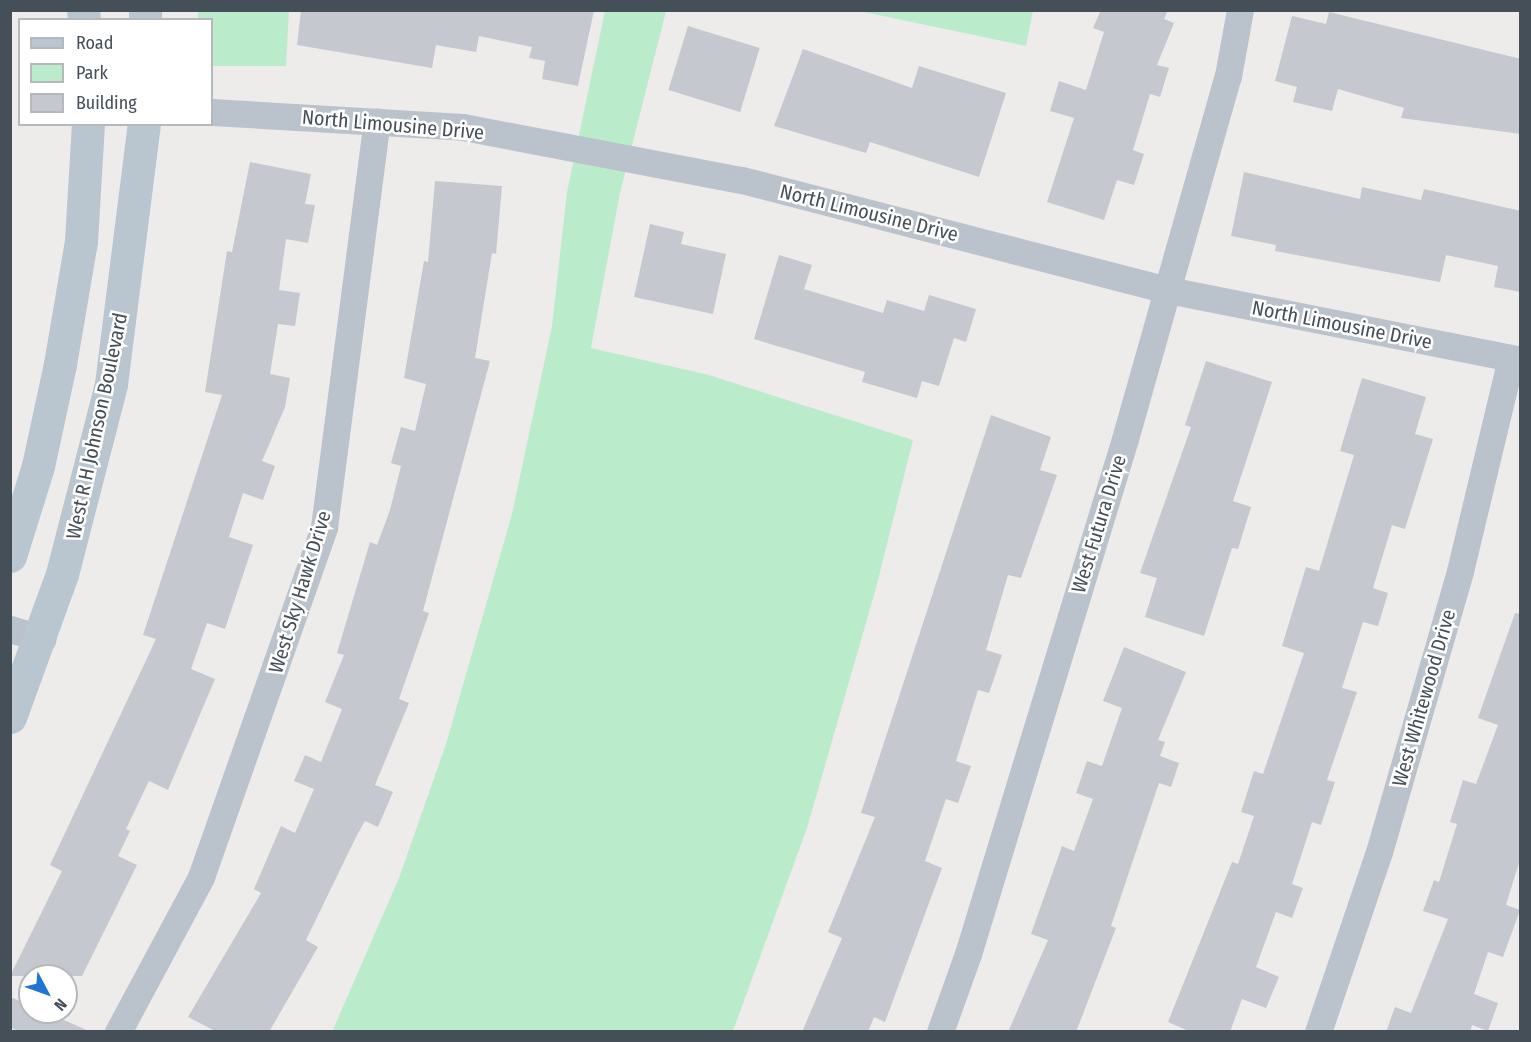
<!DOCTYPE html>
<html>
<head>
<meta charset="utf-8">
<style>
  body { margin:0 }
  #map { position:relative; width:1531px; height:1042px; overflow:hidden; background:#eeebeb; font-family:"Fira Sans Condensed",sans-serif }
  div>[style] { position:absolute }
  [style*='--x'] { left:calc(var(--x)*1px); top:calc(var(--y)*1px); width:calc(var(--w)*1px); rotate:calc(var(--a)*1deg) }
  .green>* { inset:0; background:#baeccb }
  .building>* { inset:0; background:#c5c8ce; transform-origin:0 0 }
  .minor>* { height:27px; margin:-13.5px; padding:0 13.5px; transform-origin:13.5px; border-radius:13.5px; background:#bac3cb }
  .secondary>* { height:33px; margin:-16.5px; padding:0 16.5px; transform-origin:16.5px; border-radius:16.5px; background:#b9c5cf }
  span { translate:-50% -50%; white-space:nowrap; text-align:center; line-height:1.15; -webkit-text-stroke:5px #fff; paint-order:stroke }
  .street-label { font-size:20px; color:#454f58 }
  .frame { position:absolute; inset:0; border:12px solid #454f58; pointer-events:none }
  .legend { position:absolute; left:18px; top:18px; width:195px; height:108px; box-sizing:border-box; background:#fff; border:2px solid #b5b9bc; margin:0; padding:8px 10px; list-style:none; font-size:18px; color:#454f58 }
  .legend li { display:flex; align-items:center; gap:12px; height:30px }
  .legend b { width:30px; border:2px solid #b5b9bc }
  .north { position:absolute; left:18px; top:964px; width:60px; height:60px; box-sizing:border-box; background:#fff; border:2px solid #b5b9bc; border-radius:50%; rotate:131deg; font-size:16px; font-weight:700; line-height:24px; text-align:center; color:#454f58 }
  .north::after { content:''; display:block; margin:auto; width:21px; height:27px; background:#1f75d5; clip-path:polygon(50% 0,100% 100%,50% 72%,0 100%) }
</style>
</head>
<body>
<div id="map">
  <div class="green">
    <i style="clip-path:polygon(198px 11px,289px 11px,286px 66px,212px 66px,212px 20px,198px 19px)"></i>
    <i style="clip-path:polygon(605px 11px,666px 11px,620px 193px,591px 348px,709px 375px,913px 440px,876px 588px,807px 828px,733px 1031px,332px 1032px,399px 878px,446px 744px,512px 514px,552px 326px,567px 192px)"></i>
    <i style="clip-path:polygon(859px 11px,1033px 10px,1033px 11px,1026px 46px)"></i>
  </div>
  <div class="building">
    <i style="clip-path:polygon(301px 10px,594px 10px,578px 86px,542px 79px,545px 61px,529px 58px,532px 47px,479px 36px,476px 52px,436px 45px,432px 68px,297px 45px)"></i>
    <i style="clip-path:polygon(1101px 10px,1168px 10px,1164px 19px,1174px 23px,1157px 65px,1169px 68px,1160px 97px,1150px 94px,1133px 150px,1144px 154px,1134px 185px,1117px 180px,1104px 220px,1047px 202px,1074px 118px,1050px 111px,1059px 81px,1086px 90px,1104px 32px,1093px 28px)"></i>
    <i style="clip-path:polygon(1329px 12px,1521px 59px,1521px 134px,1401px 118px,1404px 108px,1338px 89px,1332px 111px,1293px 102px,1297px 87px,1275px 81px,1292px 16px,1326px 24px)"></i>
    <i style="left:688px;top:26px;width:75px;height:67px;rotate:17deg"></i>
    <i style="clip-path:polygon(803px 49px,912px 88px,919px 66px,1006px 93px,979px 177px,870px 142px,866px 153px,774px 126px)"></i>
    <i style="clip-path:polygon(250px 162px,311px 174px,305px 204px,315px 205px,308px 243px,286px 239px,279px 290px,300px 293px,295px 326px,278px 324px,270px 374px,290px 378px,285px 407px,262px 461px,275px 466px,263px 500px,243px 493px,229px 537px,253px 545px,225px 629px,207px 623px,191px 669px,215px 679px,168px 790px,149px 781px,126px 829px,130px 831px,118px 856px,137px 865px,82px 976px,10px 976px,62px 871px,50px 865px,156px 639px,143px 635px,222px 395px,205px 392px,227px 251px,232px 252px)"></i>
    <i style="clip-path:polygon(1244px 172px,1360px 199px,1362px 187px,1421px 200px,1424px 189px,1521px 211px,1521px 292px,1494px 287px,1498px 266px,1446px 255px,1440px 282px,1275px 251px,1276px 245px,1231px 236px)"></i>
    <i style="clip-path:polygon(435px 181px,502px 186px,496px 254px,492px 253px,475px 358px,490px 361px,423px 611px,429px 613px,399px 699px,409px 703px,375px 785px,393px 792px,378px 827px,365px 821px,356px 837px,306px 940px,318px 947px,269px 1032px,217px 1032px,188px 1017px,261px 893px,254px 889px,281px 826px,295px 833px,314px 789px,294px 781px,305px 755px,321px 762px,342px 709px,325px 702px,344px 655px,337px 653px,370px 542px,377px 545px,390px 510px,401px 466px,391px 463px,401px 427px,415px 431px,426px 384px,404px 378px,424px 261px,428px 262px)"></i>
    <i style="clip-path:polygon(650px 224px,684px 232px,681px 244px,726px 254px,713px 314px,634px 297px)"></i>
    <i style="clip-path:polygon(779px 255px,812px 265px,804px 289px,883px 313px,887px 300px,924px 311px,929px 295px,976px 309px,966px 342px,954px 338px,939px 386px,922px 381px,917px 398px,862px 382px,865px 372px,754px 339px)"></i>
    <i style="clip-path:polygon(1206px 361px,1272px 382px,1233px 501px,1251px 507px,1238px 549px,1232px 548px,1204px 636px,1145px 617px,1157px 578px,1140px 573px,1191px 427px,1185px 425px)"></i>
    <i style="clip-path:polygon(1362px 378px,1426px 397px,1415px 434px,1433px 439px,1405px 529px,1392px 525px,1373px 588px,1388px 593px,1378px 626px,1363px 622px,1342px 688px,1357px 692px,1327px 780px,1335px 782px,1321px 825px,1312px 822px,1292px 884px,1303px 888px,1292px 918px,1276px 912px,1256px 967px,1279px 977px,1266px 1008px,1242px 999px,1230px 1032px,1191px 1032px,1168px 1022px,1232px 862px,1238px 864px,1254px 816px,1241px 812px,1254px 771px,1263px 774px,1304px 653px,1282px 646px,1306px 567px,1319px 571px,1354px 455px,1340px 451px)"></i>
    <i style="clip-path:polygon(991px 415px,1051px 437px,1040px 470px,1057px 475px,1021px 578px,1008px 575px,986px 650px,1002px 655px,989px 693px,978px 690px,956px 761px,971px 766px,958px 803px,946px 799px,925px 861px,942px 868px,885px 1022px,874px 1017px,868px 1032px,802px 1032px,842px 938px,828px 932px,875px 817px,861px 813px)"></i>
    <i style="clip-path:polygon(1515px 613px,1521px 614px,1521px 856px,1506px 905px,1520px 910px,1503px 957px,1488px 952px,1474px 994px,1498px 1003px,1488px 1031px,1472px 1025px,1470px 1032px,1386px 1032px,1395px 1007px,1411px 1013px,1448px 919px,1423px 911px,1434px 880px,1439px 882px,1457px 824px,1450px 822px,1463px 780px,1476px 784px,1498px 725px,1478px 718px)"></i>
    <i style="clip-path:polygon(1124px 647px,1186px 672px,1158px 740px,1165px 742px,1160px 756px,1179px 763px,1171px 787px,1159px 783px,1111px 926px,1116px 928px,1076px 1032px,1008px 1032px,1048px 940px,1031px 934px,1062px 846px,1074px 851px,1093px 799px,1076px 793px,1087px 761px,1102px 766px,1122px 708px,1103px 701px)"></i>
    <i style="clip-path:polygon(10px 997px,30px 1005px,30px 1012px,46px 1012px,91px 1032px,20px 1032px,10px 1027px)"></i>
  </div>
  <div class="minor">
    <i style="--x:212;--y:112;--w:251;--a:3.4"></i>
    <i style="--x:463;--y:127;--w:284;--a:10.8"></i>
    <i style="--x:742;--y:180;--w:440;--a:14.5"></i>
    <i style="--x:1168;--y:290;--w:359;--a:11.2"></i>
    <i style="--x:10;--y:629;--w:34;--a:17"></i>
    <i style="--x:118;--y:1032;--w:176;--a:-61.8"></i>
    <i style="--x:201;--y:877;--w:371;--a:-70.6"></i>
    <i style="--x:324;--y:527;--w:409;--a:-82.6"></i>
    <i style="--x:940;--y:1032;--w:83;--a:-70.3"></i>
    <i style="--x:968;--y:954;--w:538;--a:-73.05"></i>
    <i style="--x:1125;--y:439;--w:377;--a:-74.2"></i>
    <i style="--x:1228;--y:76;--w:67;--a:-79.7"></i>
    <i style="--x:1318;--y:1032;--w:190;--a:-71.3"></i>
    <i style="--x:1379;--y:852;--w:292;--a:-73.9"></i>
    <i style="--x:1460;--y:571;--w:218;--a:-76.5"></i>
  </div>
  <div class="secondary">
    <i style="--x:83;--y:10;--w:10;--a:84"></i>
    <i style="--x:145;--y:10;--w:10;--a:90"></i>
    <i style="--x:10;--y:556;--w:94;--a:-72.7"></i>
    <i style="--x:38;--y:466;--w:104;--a:-77.8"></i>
    <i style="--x:60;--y:364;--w:125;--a:-80.3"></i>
    <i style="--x:81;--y:241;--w:117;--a:-86.6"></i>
    <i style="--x:10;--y:717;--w:152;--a:-70"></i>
    <i style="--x:62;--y:574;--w:196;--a:-75.5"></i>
    <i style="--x:111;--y:384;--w:262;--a:-82.8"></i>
  </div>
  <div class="street-label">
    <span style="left:393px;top:125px;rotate:5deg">North Limousine Drive</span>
    <span style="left:869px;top:213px;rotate:14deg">North Limousine Drive</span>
    <span style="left:1342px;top:325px;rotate:11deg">North Limousine Drive</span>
    <span style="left:97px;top:426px;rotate:-78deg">West R H Johnson Boulevard</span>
    <span style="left:1099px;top:524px;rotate:-73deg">West Futura Drive</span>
    <span style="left:300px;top:592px;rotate:-73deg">West Sky Hawk Drive</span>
    <span style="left:1424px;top:698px;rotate:-74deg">West Whitewood Drive</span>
  </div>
  <div class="frame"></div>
  <ul class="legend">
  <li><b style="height:8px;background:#b9c5cf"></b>Road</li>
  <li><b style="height:16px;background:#baeccb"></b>Park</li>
  <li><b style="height:16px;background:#c5c8ce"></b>Building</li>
  </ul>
  <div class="north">N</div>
</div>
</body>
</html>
